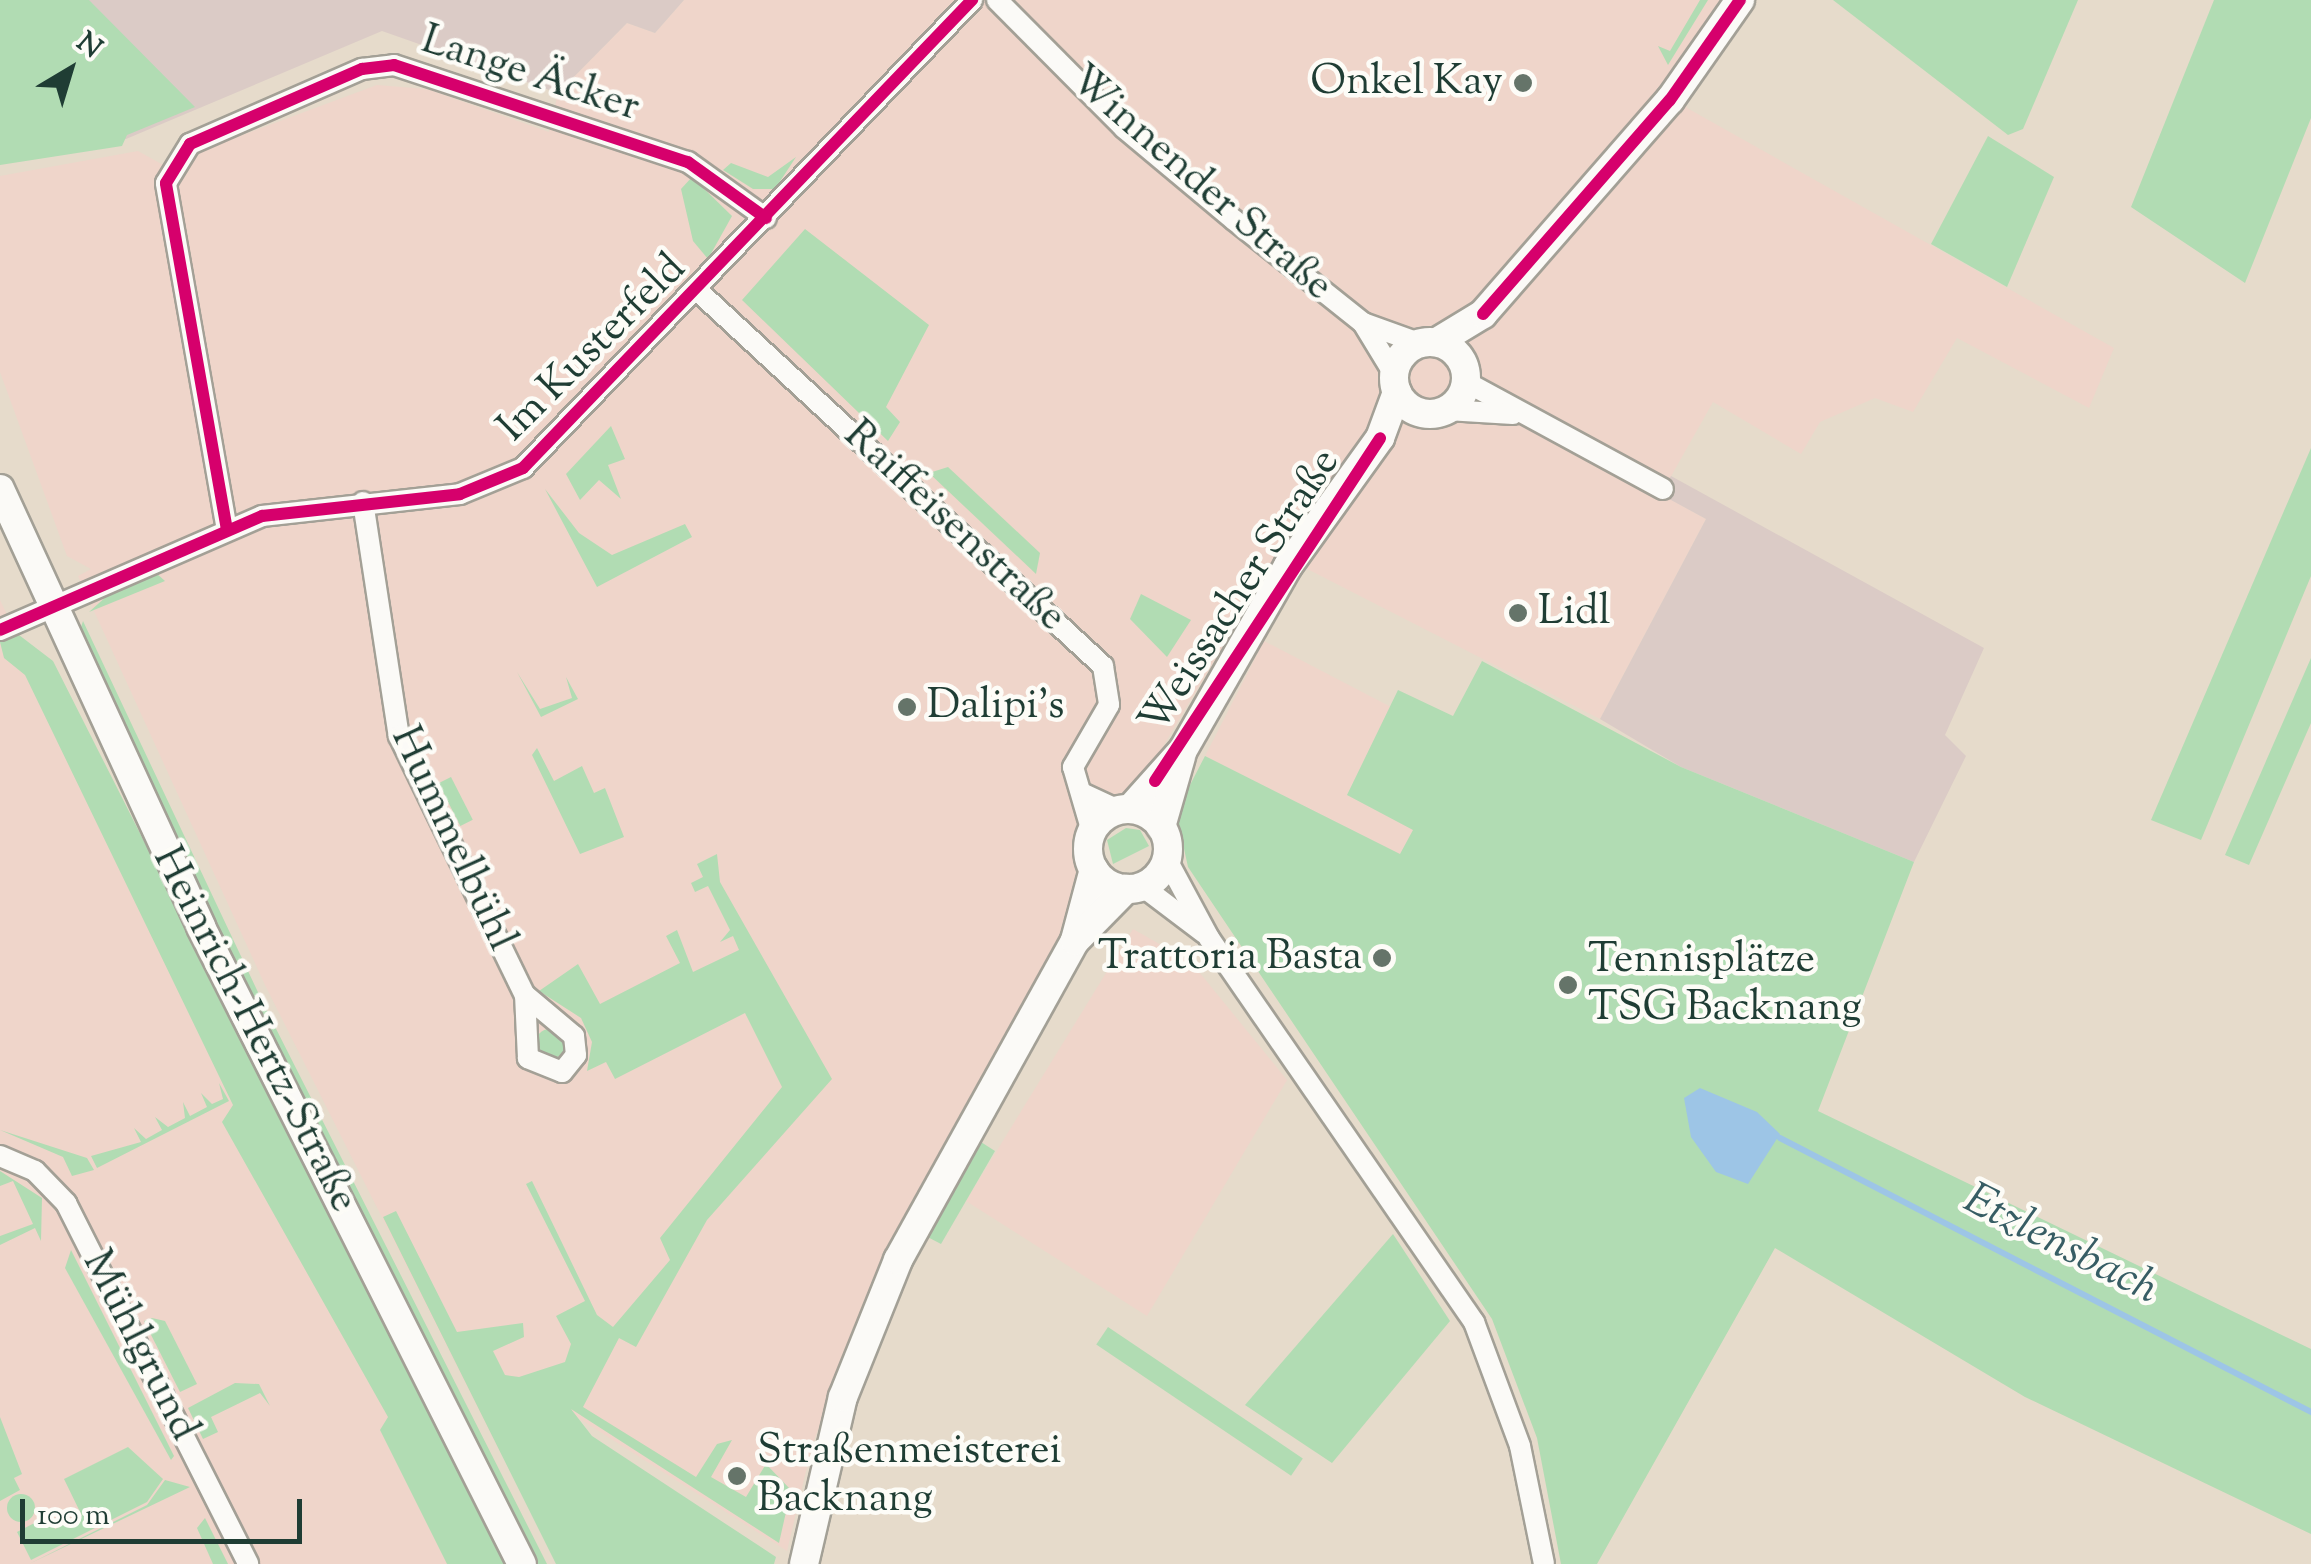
<!DOCTYPE html>
<html>
<head>
<meta charset="utf-8">
<style>
  body { margin:0 }
  #map { position:relative; width:2311px; height:1564px; overflow:hidden; background:#e6dbcb; font-family:"Sorts Mill Goudy",serif }
  div>[style] { position:absolute }
  [style*='--x'] { left:calc(var(--x)*1px); top:calc(var(--y)*1px); width:calc(var(--w)*1px); rotate:calc(var(--a)*1deg) }
  .built>* { inset:0; background:#efd5ca }
  .industrial>* { inset:0; background:#dbcbc6 }
  .green>* { inset:0; background:#b1dcb3; transform-origin:0 0 }
  .round { border-radius:50% }
  .water>* { inset:0; background:#9dc5e6 }
  .stream>* { height:6px; margin:-3px; padding:0 3px; transform-origin:3px; border-radius:3px; background:#9dc5e6 }
  .roads { filter:drop-shadow(2px 0 #a3a096) drop-shadow(-2px 0 #a3a096) drop-shadow(0 2px #a3a096) drop-shadow(0 -2px #a3a096) }
  .street>* { height:20px; margin:-10px; padding:0 10px; transform-origin:10px; border-radius:10px; background:#fbfaf7 }
  .secondary>* { height:28px; margin:-14px; padding:0 14px; transform-origin:14px; border-radius:14px; background:#fbfaf7 }
  .secondary>.ring { margin:-14px; padding:0; box-sizing:content-box; background:none; border:28px solid #fbfaf7; border-radius:50% }
  .cycleway>* { height:12px; margin:-6px; padding:0 6px; transform-origin:6px; border-radius:6px; background:#d6006c }
  .dots>* { width:28px; height:28px; translate:-50% -50%; box-sizing:border-box; border:5px solid #fdfcf7; border-radius:50% }
  span { translate:-50% -50%; white-space:nowrap; text-align:center; line-height:1.15; -webkit-text-stroke:9px #fdfcf7; paint-order:stroke }
  .street-label { font-size:42px; color:#1f3d34 }
  .poi-label { font-size:42px; color:#1f3d34 }
  .right { translate:-100% -50%; text-align:right }
  .left { translate:0 -50%; text-align:left }
  .water-label { font-size:45px; color:#375d64; font-style:italic }
  .north { position:absolute; left:20px; top:20px; width:100px; height:100px; -webkit-text-stroke:8px #fdfcf7; paint-order:stroke; rotate:38deg; font-size:28px; font-weight:700; line-height:40px; text-align:center; color:#1f3d34 }
  .north::after { content:''; display:block; margin:auto; width:35px; height:45px; background:#1f3d34; clip-path:polygon(50% 0,100% 100%,50% 72%,0 100%) }
  .scale { position:absolute; left:20px; top:1499px; width:282px; height:45px; box-sizing:border-box; border:5px solid #1f3d34; border-top:0; padding-left:12px; font-size:30px; line-height:35px; white-space:nowrap; color:#1f3d34; -webkit-text-stroke:8px #fdfcf7; paint-order:stroke }
</style>
</head>
<body>
<div id="map">
  <div class="built">
    <i style="clip-path:polygon(684px 0,1725px 0,1675px 74px,1687px 108px,2114px 348px,2089px 408px,1957px 338px,1913px 412px,1875px 398px,1820px 422px,1801px 454px,1713px 402px,1661px 494px,1706px 519px,1600px 719px,1278px 554px,1137px 790px,1111px 801px,1087px 830px,1085px 890px,875px 1274px,812px 1446px,787px 1551px,572px 1414px,499px 1450px,265px 985px,78px 576px,91px 569px,67px 556px,0 372px,0 176px,138px 151px,174px 171px,181px 158px,377px 85px,427px 89px,549px 132px,558px 93px,627px 23px,655px 33px)"></i>
    <i style="clip-path:polygon(0 600px,27px 656px,479px 1564px,0 1564px)"></i>
    <i style="clip-path:polygon(1264px 641px,1391px 707px,1347px 795px,1414px 830px,1400px 855px,1205px 756px)"></i>
    <i style="clip-path:polygon(1133px 929px,1191px 962px,1287px 1080px,1147px 1316px,966px 1201px)"></i>
  </div>
  <div class="industrial">
    <i style="clip-path:polygon(0 0,684px 0,655px 33px,627px 23px,558px 93px,382px 31px,126px 139px,37px 157px)"></i>
    <i style="clip-path:polygon(1671px 476px,1984px 648px,1945px 735px,1966px 756px,1914px 862px,1681px 767px,1600px 719px,1706px 519px,1660px 494px)"></i>
  </div>
  <div class="green">
    <i style="clip-path:polygon(0 0,89px 0,195px 107px,127px 135px,122px 146px,0 165px)"></i>
    <i style="clip-path:polygon(1700px 0,1708px 0,1668px 65px,1658px 46px,1670px 51px)"></i>
    <i style="clip-path:polygon(1833px 0,2078px 0,2023px 129px,2008px 135px)"></i>
    <i style="clip-path:polygon(2214px 0,2311px 0,2311px 118px,2245px 283px,2131px 207px)"></i>
    <i style="clip-path:polygon(1988px 136px,2054px 177px,2007px 287px,1931px 244px)"></i>
    <i style="clip-path:polygon(796px 157px,775px 189px,753px 189px,723px 170px,731px 163px,768px 177px)"></i>
    <i style="clip-path:polygon(692px 177px,732px 216px,708px 259px,693px 241px,681px 189px)"></i>
    <i style="clip-path:polygon(805px 229px,929px 325px,886px 407px,900px 422px,888px 441px,742px 300px)"></i>
    <i style="clip-path:polygon(611px 426px,625px 459px,608px 465px,621px 499px,599px 480px,580px 500px,566px 474px)"></i>
    <i style="clip-path:polygon(2311px 448px,2311px 576px,2201px 840px,2151px 820px)"></i>
    <i style="clip-path:polygon(948px 467px,1040px 553px,1036px 574px,929px 473px)"></i>
    <i style="clip-path:polygon(545px 489px,579px 533px,612px 555px,685px 524px,692px 537px,597px 587px)"></i>
    <i style="clip-path:polygon(155px 572px,165px 581px,89px 612px,108px 595px)"></i>
    <i style="clip-path:polygon(1141px 594px,1191px 620px,1167px 657px,1130px 619px)"></i>
    <i style="clip-path:polygon(83px 621px,264px 1005px,547px 1564px,533px 1564px,246px 1000px,79px 633px)"></i>
    <i style="clip-path:polygon(19px 635px,53px 661px,509px 1564px,447px 1564px,380px 1430px,388px 1417px,222px 1122px,233px 1105px,25px 675px,4px 658px,0 642px)"></i>
    <i style="clip-path:polygon(2311px 658px,2311px 723px,2249px 865px,2225px 855px)"></i>
    <i style="clip-path:polygon(1482px 661px,1681px 767px,1914px 862px,1818px 1111px,2311px 1349px,2311px 1534px,2025px 1397px,1775px 1248px,1597px 1564px,1561px 1564px,1537px 1438px,1492px 1319px,1188px 867px,1176px 812px,1205px 756px,1400px 854px,1413px 830px,1347px 795px,1398px 690px,1453px 716px)"></i>
    <i style="clip-path:polygon(517px 672px,540px 709px,572px 698px,566px 677px,578px 699px,541px 717px)"></i>
    <i style="clip-path:polygon(537px 748px,554px 781px,582px 766px,594px 793px,605px 788px,624px 837px,580px 854px,532px 755px)"></i>
    <i style="left:451px;top:777px;width:48px;height:14px;rotate:63deg"></i>
    <i style="clip-path:polygon(1126px 828px,1140px 830px,1149px 846px,1113px 864px,1107px 840px)"></i>
    <i style="clip-path:polygon(717px 854px,720px 882px,832px 1079px,707px 1220px,636px 1347px,619px 1338px,583px 1407px,696px 1477px,717px 1444px,732px 1440px,711px 1477px,746px 1497px,766px 1464px,791px 1490px,779px 1543px,571px 1409px,592px 1436px,776px 1557px,774px 1564px,556px 1564px,383px 1217px,396px 1211px,457px 1332px,523px 1323px,524px 1337px,493px 1351px,505px 1375px,519px 1377px,565px 1362px,571px 1344px,556px 1316px,585px 1301px,526px 1184px,532px 1181px,597px 1315px,613px 1327px,670px 1260px,660px 1238px,782px 1087px,745px 1013px,615px 1079px,606px 1062px,587px 1071px,592px 1042px,581px 1018px,539px 991px,578px 964px,600px 1004px,680px 963px,666px 936px,677px 930px,693px 972px,739px 950px,733px 936px,720px 942px,730px 930px,708px 886px,695px 892px,691px 883px,703px 877px,697px 864px)"></i>
    <i class="round" style="left:535px;top:1029px;width:30px;height:30px"></i>
    <i style="clip-path:polygon(219px 1083px,229px 1101px,97px 1168px,91px 1156px,141px 1142px,134px 1128px,146px 1139px,162px 1130px,155px 1117px,168px 1127px,185px 1118px,183px 1102px,190px 1116px,207px 1107px,201px 1093px,212px 1104px,223px 1099px)"></i>
    <i style="clip-path:polygon(0 1130px,87px 1158px,94px 1170px,72px 1176px,63px 1157px)"></i>
    <i style="clip-path:polygon(970px 1135px,995px 1151px,941px 1244px,918px 1232px)"></i>
    <i style="clip-path:polygon(0 1171px,42px 1198px,41px 1241px,35px 1228px,0 1245px,0 1236px,33px 1224px,13px 1181px,0 1186px)"></i>
    <i style="clip-path:polygon(1393px 1234px,1450px 1321px,1332px 1463px,1245px 1405px)"></i>
    <i style="clip-path:polygon(71px 1250px,174px 1456px,171px 1460px,65px 1268px)"></i>
    <i style="clip-path:polygon(152px 1318px,165px 1321px,197px 1384px,180px 1392px,144px 1321px)"></i>
    <i style="left:1108px;top:1327px;width:235px;height:21px;rotate:34deg"></i>
    <i style="clip-path:polygon(235px 1383px,259px 1384px,270px 1406px,260px 1393px,211px 1417px,218px 1432px,203px 1439px,188px 1408px)"></i>
    <i style="clip-path:polygon(0 1417px,22px 1474px,14px 1478px,20px 1490px,0 1501px)"></i>
    <i style="clip-path:polygon(128px 1447px,163px 1479px,147px 1502px,31px 1560px,17px 1532px,48px 1516px,55px 1529px,82px 1516px,64px 1479px)"></i>
    <i style="clip-path:polygon(165px 1480px,190px 1487px,29px 1564px,147px 1505px)"></i>
    <i class="round" style="left:7px;top:1494px;width:28px;height:28px"></i>
    <i style="clip-path:polygon(205px 1518px,228px 1564px,213px 1564px,197px 1528px)"></i>
  </div>
  <div class="water">
    <i style="clip-path:polygon(1700px 1088px,1757px 1112px,1780px 1134px,1748px 1184px,1716px 1172px,1691px 1137px,1684px 1098px)"></i>
  </div>
  <div class="stream">
    <i style="--x:1780;--y:1138;--w:598;--a:27.29"></i>
  </div>
  <div class="roads">
    <div class="street">
      <i style="--x:997;--y:0;--w:180;--a:45.2"></i>
      <i style="--x:1124;--y:128;--w:143;--a:39.9"></i>
      <i style="--x:1234;--y:220;--w:165;--a:38.6"></i>
      <i style="--x:1363;--y:323;--w:59;--a:19.7"></i>
      <i style="--x:698;--y:291;--w:552;--a:42.8"></i>
      <i style="--x:1103;--y:666;--w:39;--a:81"></i>
      <i style="--x:1109;--y:705;--w:72;--a:120.1"></i>
      <i style="--x:1073;--y:767;--w:68;--a:73.7"></i>
      <i style="--x:1363;--y:323;--w:60;--a:58.7"></i>
      <i style="--x:1466;--y:382;--w:224;--a:28.5"></i>
      <i style="--x:1447;--y:410;--w:66;--a:3.5"></i>
      <i style="--x:363;--y:502;--w:237;--a:81.3"></i>
      <i style="--x:399;--y:736;--w:288;--a:64.1"></i>
      <i style="--x:525;--y:995;--w:64;--a:39.9"></i>
      <i style="--x:574;--y:1036;--w:19;--a:84"></i>
      <i style="--x:576;--y:1055;--w:22;--a:129"></i>
      <i style="--x:562;--y:1072;--w:37;--a:-158"></i>
      <i style="--x:528;--y:1058;--w:63;--a:-92.7"></i>
      <i style="--x:227;--y:530;--w:352;--a:-100"></i>
      <i style="--x:166;--y:183;--w:46;--a:-58.4"></i>
      <i style="--x:190;--y:144;--w:188;--a:-23.6"></i>
      <i style="--x:362;--y:69;--w:32;--a:-7"></i>
      <i style="--x:394;--y:65;--w:310;--a:18.3"></i>
      <i style="--x:688;--y:162;--w:96;--a:35.7"></i>
      <i style="--x:0;--y:630;--w:286;--a:-23.5"></i>
      <i style="--x:262;--y:516;--w:199;--a:-6.3"></i>
      <i style="--x:460;--y:494;--w:68;--a:-22.4"></i>
      <i style="--x:523;--y:468;--w:649;--a:-46.19"></i>
      <i style="--x:1084;--y:794;--w:38;--a:25"></i>
      <i style="--x:1166;--y:858;--w:91;--a:61.7"></i>
      <i style="--x:1209;--y:938;--w:467;--a:55.4"></i>
      <i style="--x:1474;--y:1322;--w:132;--a:69.6"></i>
      <i style="--x:1520;--y:1446;--w:120;--a:78.5"></i>
      <i style="--x:1142;--y:886;--w:78;--a:37.2"></i>
      <i style="--x:0;--y:1156;--w:38;--a:23"></i>
      <i style="--x:35;--y:1171;--w:45;--a:45.9"></i>
      <i style="--x:66;--y:1203;--w:404;--a:63.2"></i>
    </div>
    <div class="secondary">
      <i class="ring" style="left:1394px;top:342px;width:44px;height:44px"></i>
      <i style="--x:1437;--y:342;--w:54;--a:-31.3"></i>
      <i style="--x:1483;--y:314;--w:284;--a:-48.9"></i>
      <i style="--x:1670;--y:100;--w:122;--a:-55"></i>
      <i style="--x:0;--y:489;--w:482;--a:65.3"></i>
      <i style="--x:201;--y:927;--w:713;--a:63.26"></i>
      <i style="--x:1130;--y:809;--w:79;--a:-48.1"></i>
      <i style="--x:1183;--y:750;--w:212;--a:-60.3"></i>
      <i style="--x:1288;--y:566;--w:158;--a:-54.3"></i>
      <i style="--x:1380;--y:438;--w:49;--a:-69.7"></i>
      <i class="ring" style="left:1088px;top:809px;width:52px;height:52px"></i>
      <i style="--x:1161;--y:827;--w:73;--a:-74.1"></i>
      <i style="--x:1075;--y:940;--w:73;--a:-75"></i>
      <i style="--x:804;--y:1564;--w:171;--a:-76.9"></i>
      <i style="--x:843;--y:1397;--w:148;--a:-68.1"></i>
      <i style="--x:898;--y:1260;--w:365;--a:-61"></i>
      <i style="--x:1075;--y:941;--w:73;--a:-45.6"></i>
    </div>
  </div>
  <div class="cycleway">
    <i style="--x:1483;--y:314;--w:284;--a:-48.9"></i>
    <i style="--x:1670;--y:100;--w:122;--a:-55"></i>
    <i style="--x:227;--y:530;--w:352;--a:-100"></i>
    <i style="--x:166;--y:183;--w:46;--a:-58.4"></i>
    <i style="--x:190;--y:144;--w:188;--a:-23.6"></i>
    <i style="--x:362;--y:69;--w:32;--a:-7"></i>
    <i style="--x:394;--y:65;--w:310;--a:18.3"></i>
    <i style="--x:688;--y:162;--w:96;--a:35.7"></i>
    <i style="--x:0;--y:630;--w:286;--a:-23.5"></i>
    <i style="--x:262;--y:516;--w:199;--a:-6.3"></i>
    <i style="--x:460;--y:494;--w:68;--a:-22.4"></i>
    <i style="--x:523;--y:468;--w:649;--a:-46.19"></i>
    <i style="--x:1155;--y:781;--w:410;--a:-56.7"></i>
  </div>
  <div class="dots">
    <i style="left:1523px;top:83px;background:#657469"></i>
    <i style="left:1518px;top:613px;background:#657469"></i>
    <i style="left:907px;top:707px;background:#657469"></i>
    <i style="left:1382px;top:958px;background:#657469"></i>
    <i style="left:1568px;top:985px;background:#657469"></i>
    <i style="left:737px;top:1476px;background:#657469"></i>
  </div>
  <div class="street-label">
    <span style="left:530px;top:75px;rotate:18deg">Lange Äcker</span>
    <span style="left:1200px;top:184px;rotate:41deg">Winnender Straße</span>
    <span style="left:593px;top:349px;rotate:-45deg">Im Kusterfeld</span>
    <span style="left:954px;top:527px;rotate:43deg">Raiffeisenstraße</span>
    <span style="left:1241px;top:592px;rotate:-57deg">Weissacher Straße</span>
    <span style="left:452px;top:839px;rotate:65deg">Hummelbühl</span>
    <span style="left:254px;top:1030px;rotate:63deg">Heinrich-Hertz-Straße</span>
    <span style="left:139px;top:1346px;rotate:63deg">Mühlgrund</span>
  </div>
  <div class="poi-label">
    <span class="right" style="left:1503px;top:83px">Onkel Kay</span>
    <span class="left" style="left:1538px;top:613px">Lidl</span>
    <span class="left" style="left:927px;top:707px">Dalipi's</span>
    <span class="right" style="left:1362px;top:958px">Trattoria Basta</span>
    <span class="left" style="left:1588px;top:985px">Tennisplätze<br>TSG Backnang</span>
    <span class="left" style="left:757px;top:1476px">Straßenmeisterei<br>Backnang</span>
  </div>
  <div class="water-label">
    <span style="left:2060px;top:1246px;rotate:27deg">Etzlensbach</span>
  </div>
  <div class="north">N</div>
  <div class="scale">100 m</div>
</div>
</body>
</html>
